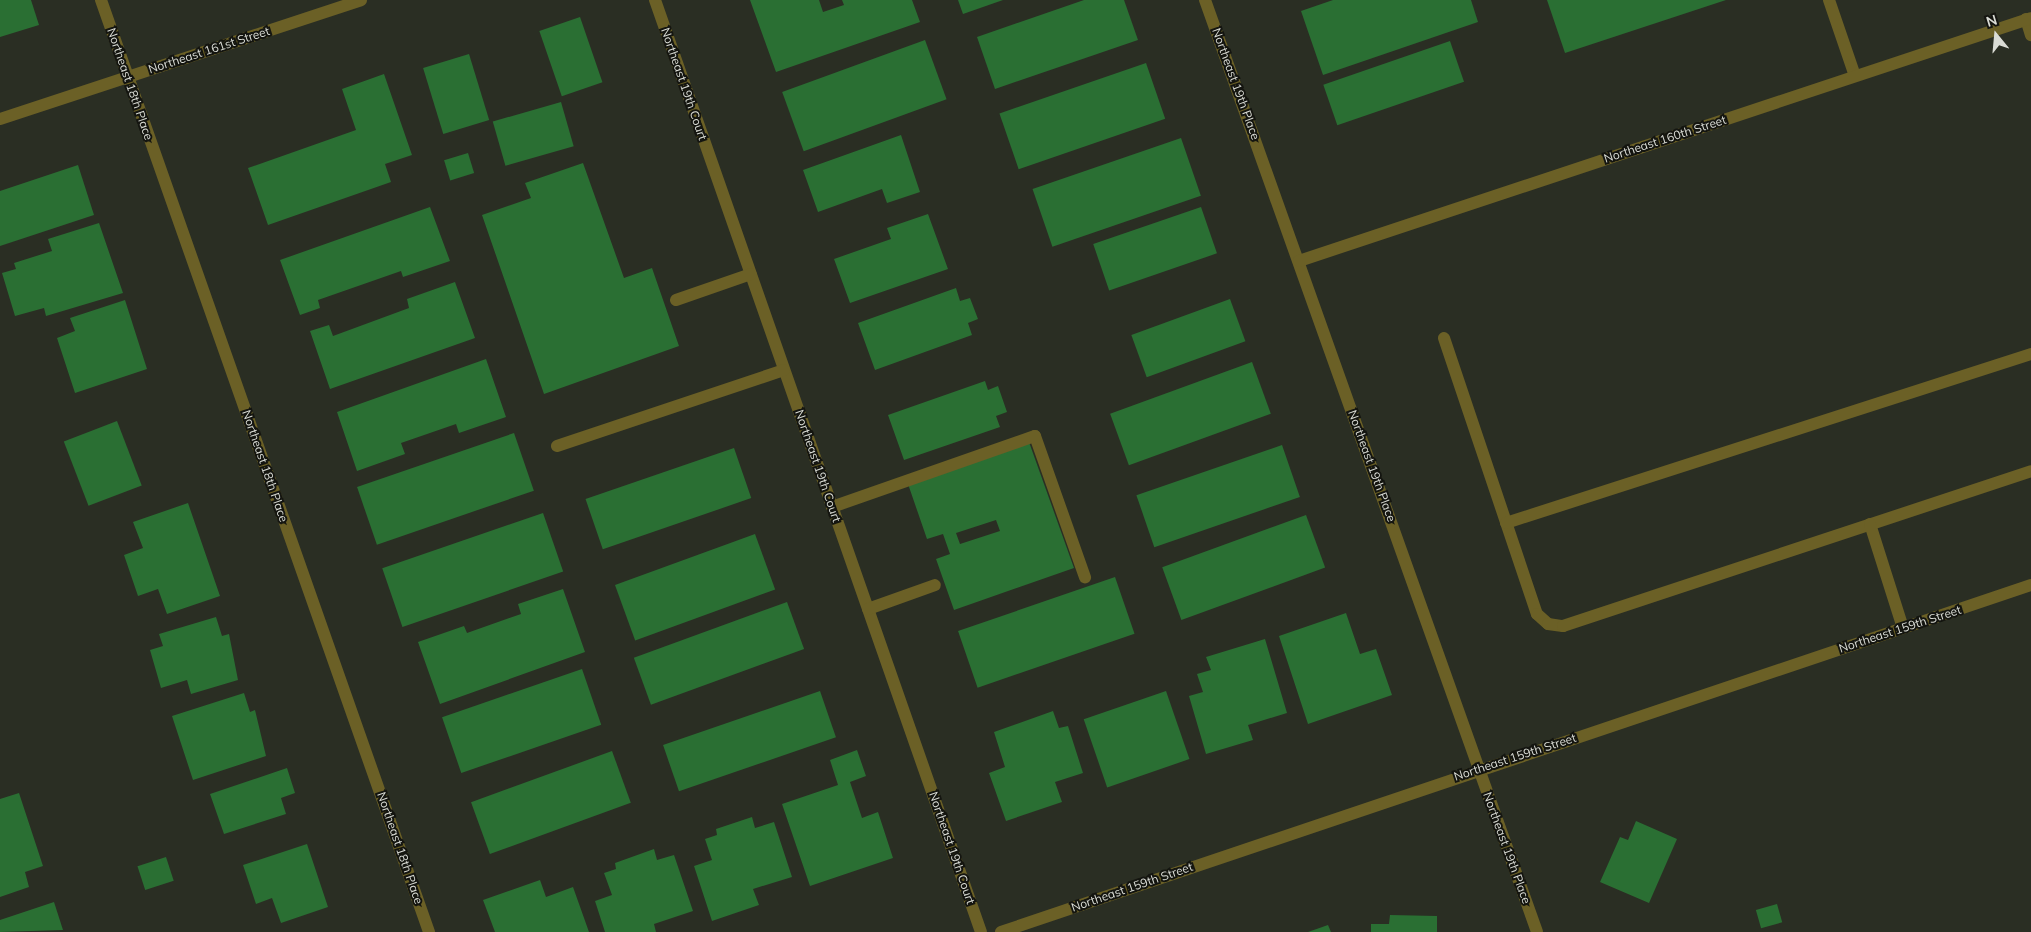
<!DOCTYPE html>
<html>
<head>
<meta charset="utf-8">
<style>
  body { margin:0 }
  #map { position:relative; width:2031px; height:932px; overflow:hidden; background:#2a2e23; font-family:Mulish,sans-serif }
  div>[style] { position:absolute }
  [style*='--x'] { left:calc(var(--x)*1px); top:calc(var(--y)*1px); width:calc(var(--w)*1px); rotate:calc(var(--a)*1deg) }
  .building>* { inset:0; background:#2a6f33; transform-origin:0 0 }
  .minor>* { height:12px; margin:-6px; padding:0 6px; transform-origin:6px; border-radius:6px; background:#6b6026 }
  span { translate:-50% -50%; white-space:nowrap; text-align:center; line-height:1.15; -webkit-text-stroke:4px #141510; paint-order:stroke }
  .street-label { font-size:12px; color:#dadcd5 }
  .north { position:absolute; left:1971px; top:10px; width:50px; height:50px; -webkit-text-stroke:4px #141510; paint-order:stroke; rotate:343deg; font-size:14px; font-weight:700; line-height:20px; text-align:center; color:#dadcd5 }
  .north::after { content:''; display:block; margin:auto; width:18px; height:22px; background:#dadcd5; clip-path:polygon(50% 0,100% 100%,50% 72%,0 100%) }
</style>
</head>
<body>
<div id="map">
  <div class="building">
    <i style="clip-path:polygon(0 0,31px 0,39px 25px,0 37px)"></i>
    <i style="clip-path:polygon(750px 0,819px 0,823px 12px,844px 5px,842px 0,912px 0,920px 22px,776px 72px)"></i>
    <i style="clip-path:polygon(958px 0,1003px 0,963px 14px)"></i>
    <i style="clip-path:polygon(1084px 0,1124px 0,1138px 40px,995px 89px,977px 37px)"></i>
    <i style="clip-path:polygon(1333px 0,1471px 0,1478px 22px,1323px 75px,1301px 11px)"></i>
    <i style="clip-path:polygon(1547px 0,1726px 0,1565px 53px)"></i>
    <i style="left:580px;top:17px;width:69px;height:43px;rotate:71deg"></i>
    <i style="left:925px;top:40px;width:63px;height:152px;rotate:70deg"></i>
    <i style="left:1450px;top:41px;width:43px;height:134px;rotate:71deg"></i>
    <i style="left:469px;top:54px;width:69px;height:48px;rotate:73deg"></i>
    <i style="left:1146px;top:63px;width:59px;height:155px;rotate:71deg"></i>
    <i style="clip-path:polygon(384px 74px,412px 155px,385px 164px,391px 182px,268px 225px,248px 168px,356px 130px,342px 89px)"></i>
    <i style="left:561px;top:102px;width:46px;height:71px;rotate:74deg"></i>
    <i style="clip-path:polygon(901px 135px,920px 192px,887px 203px,882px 189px,818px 212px,803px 170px)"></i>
    <i style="left:1181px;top:138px;width:61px;height:157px;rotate:71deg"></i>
    <i style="left:468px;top:153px;width:21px;height:25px;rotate:73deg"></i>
    <i style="clip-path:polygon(583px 163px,624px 278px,652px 268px,679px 346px,544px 394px,482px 215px,531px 198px,525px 183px)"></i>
    <i style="clip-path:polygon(78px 165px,94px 215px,0 246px,0 191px)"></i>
    <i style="clip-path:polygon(430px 207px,450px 261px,403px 277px,401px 271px,318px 300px,320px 308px,300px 315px,280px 260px)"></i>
    <i style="left:1201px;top:207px;width:49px;height:114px;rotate:71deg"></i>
    <i style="clip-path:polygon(928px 214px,948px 269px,850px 303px,834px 259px,891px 239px,887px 228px)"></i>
    <i style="clip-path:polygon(99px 223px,123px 293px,46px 316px,44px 308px,15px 316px,2px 273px,16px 269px,14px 263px,52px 251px,48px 239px)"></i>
    <i style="clip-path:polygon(455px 282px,475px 338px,330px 389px,310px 331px,329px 325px,333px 336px,409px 308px,407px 299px)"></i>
    <i style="clip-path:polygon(956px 288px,960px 301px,970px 298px,978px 319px,968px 323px,972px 335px,875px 370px,858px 323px)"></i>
    <i style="left:1230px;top:299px;width:45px;height:105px;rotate:70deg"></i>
    <i style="clip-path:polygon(125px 300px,147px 369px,75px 393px,57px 338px,75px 331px,70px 318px)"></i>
    <i style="clip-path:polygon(486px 359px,506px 417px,459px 433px,456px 424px,401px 443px,405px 454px,357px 471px,337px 412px)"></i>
    <i style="left:1252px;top:362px;width:55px;height:151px;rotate:70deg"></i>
    <i style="clip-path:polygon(985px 381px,988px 390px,998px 386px,1007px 412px,996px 416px,1000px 427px,904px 460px,888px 415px)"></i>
    <i style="left:117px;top:421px;width:69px;height:57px;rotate:69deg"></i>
    <i style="left:514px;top:433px;width:61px;height:166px;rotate:71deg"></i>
    <i style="clip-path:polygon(evenodd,1029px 442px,1074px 568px,954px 610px,936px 559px,950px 554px,943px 534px,927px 539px,908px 484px,1029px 442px,996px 520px,1000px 531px,960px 544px,956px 533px,996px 520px)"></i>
    <i style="left:1282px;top:445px;width:55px;height:154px;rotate:71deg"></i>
    <i style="left:734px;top:448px;width:53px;height:157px;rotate:71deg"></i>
    <i style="clip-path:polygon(188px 503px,220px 596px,167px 614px,158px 589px,138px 596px,124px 555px,143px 548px,133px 522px)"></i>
    <i style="left:543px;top:513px;width:62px;height:170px;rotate:71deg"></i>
    <i style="left:1306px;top:515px;width:56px;height:153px;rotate:70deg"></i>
    <i style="left:755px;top:534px;width:59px;height:149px;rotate:70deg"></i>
    <i style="left:1115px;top:577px;width:60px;height:166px;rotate:71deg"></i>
    <i style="clip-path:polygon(563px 589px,585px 652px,440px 704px,418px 642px,464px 626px,467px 633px,521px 614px,518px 604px)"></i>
    <i style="left:787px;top:602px;width:50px;height:163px;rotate:70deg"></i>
    <i style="clip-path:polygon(1346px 613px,1360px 654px,1376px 649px,1392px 695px,1308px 724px,1279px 636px)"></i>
    <i style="clip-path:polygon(216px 617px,222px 636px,229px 634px,238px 680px,191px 694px,187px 680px,161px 688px,150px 650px,163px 646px,159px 634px)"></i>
    <i style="clip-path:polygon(1265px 639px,1287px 713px,1248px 725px,1253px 740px,1206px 754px,1189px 696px,1203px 692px,1197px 674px,1211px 670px,1206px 657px)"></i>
    <i style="left:582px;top:669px;width:59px;height:148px;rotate:71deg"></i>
    <i style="left:820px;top:691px;width:49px;height:166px;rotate:71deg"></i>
    <i style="left:1166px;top:691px;width:72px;height:87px;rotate:71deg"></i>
    <i style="clip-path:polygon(244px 693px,250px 712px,255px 710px,266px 756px,193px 780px,172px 716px)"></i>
    <i style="clip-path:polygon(1053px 711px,1059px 728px,1068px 726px,1083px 773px,1055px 782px,1062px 802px,1006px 821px,989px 773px,1005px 767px,994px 732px)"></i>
    <i style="clip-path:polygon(857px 750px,866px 776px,850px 782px,862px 818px,878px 812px,893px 858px,810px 886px,782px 804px,838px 785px,830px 760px)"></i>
    <i style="left:612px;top:751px;width:55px;height:150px;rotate:70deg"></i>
    <i style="clip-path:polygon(287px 768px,295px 793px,281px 798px,286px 814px,224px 834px,210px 794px)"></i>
    <i style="clip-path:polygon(19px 793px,43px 866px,25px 872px,29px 887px,0 897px,0 799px)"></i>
    <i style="clip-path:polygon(752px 817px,755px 828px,774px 822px,792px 877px,753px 889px,759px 905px,712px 921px,694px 866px,712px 860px,705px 839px,717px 835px,716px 829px)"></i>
    <i style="clip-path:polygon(1636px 821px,1677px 839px,1649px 903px,1600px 882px,1620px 837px,1628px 840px)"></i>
    <i style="clip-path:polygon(307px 844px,328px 907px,281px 923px,272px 898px,256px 904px,243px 865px)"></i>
    <i style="clip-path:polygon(654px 849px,657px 860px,674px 855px,693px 911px,654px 924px,656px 932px,605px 932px,595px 901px,612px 895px,604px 873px,616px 869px,615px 863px)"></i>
    <i style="left:166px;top:857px;width:25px;height:30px;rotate:72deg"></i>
    <i style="clip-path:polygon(540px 880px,546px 897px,573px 887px,589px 932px,495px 932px,483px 900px)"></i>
    <i style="clip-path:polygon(54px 902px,63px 930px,0 932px,0 920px)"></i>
    <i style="left:1777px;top:904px;width:19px;height:22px;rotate:74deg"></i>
    <i style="clip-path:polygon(1390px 915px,1437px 916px,1437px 932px,1371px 932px,1371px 924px,1389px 924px)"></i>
    <i style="clip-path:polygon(1328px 925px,1331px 932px,1308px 932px)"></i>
  </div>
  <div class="minor">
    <i style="--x:101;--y:0;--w:988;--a:70.61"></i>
    <i style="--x:655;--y:0;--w:987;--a:70.72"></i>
    <i style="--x:1205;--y:0;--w:989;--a:70.39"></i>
    <i style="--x:1829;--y:0;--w:80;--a:71.1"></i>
    <i style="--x:2026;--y:19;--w:17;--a:73"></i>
    <i style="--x:0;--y:119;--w:380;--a:-18.2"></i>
    <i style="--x:1299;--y:261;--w:771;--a:-18.36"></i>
    <i style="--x:676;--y:300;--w:79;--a:-19.1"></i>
    <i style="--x:1444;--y:338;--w:291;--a:71.4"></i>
    <i style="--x:1537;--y:614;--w:15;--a:42"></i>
    <i style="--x:1548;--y:624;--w:15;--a:8"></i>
    <i style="--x:1563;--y:626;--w:493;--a:-18.3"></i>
    <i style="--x:557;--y:446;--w:239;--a:-18.5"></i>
    <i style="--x:832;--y:507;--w:215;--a:-19.3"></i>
    <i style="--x:1035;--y:436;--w:150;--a:70.5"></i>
    <i style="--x:1506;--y:523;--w:552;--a:-17.84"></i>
    <i style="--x:1870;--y:524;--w:109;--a:72.4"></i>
    <i style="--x:868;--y:609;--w:71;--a:-19.7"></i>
    <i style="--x:1001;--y:932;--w:1087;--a:-18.62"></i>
  </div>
  <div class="street-label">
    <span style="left:209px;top:50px;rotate:-18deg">Northeast 161st Street</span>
    <span style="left:130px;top:84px;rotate:71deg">Northeast 18th Place</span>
    <span style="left:684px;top:84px;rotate:71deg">Northeast 19th Court</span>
    <span style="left:1236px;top:84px;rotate:70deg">Northeast 19th Place</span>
    <span style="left:1665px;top:139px;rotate:-18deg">Northeast 160th Street</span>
    <span style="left:265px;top:466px;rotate:71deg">Northeast 18th Place</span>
    <span style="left:818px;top:466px;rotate:71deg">Northeast 19th Court</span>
    <span style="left:1372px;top:466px;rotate:70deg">Northeast 19th Place</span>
    <span style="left:1900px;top:629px;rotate:-18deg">Northeast 159th Street</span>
    <span style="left:1515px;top:757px;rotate:-18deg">Northeast 159th Street</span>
    <span style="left:400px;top:848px;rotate:71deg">Northeast 18th Place</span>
    <span style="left:952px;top:848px;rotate:71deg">Northeast 19th Court</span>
    <span style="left:1507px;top:848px;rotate:70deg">Northeast 19th Place</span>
    <span style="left:1132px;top:887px;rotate:-19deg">Northeast 159th Street</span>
  </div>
  <div class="north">N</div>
</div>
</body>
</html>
